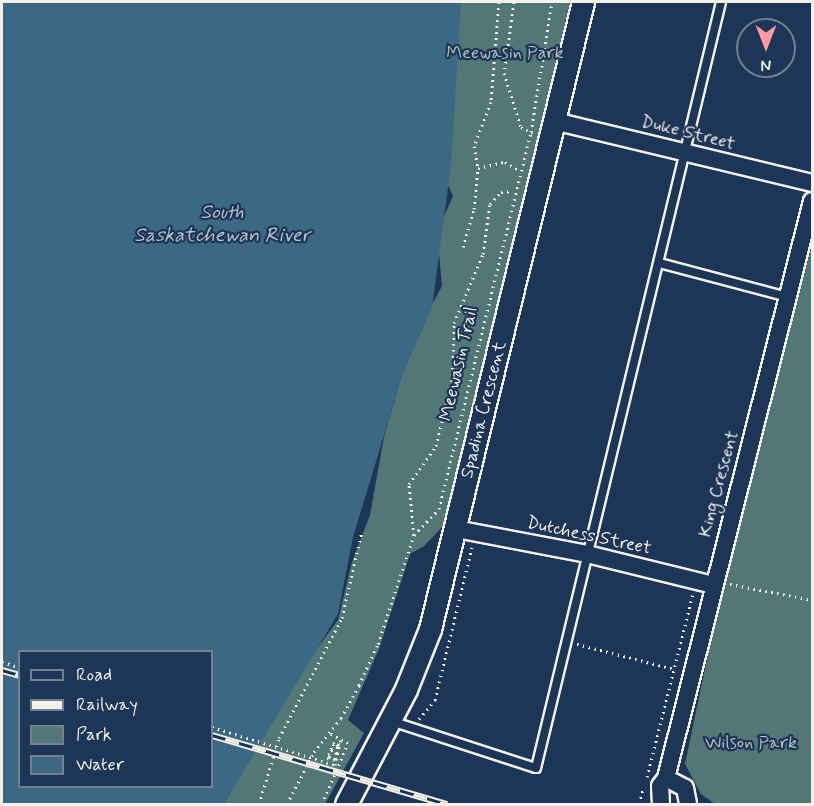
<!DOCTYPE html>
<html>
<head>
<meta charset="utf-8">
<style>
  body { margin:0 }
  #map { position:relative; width:814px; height:806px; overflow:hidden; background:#1d3557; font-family:Mynerve,sans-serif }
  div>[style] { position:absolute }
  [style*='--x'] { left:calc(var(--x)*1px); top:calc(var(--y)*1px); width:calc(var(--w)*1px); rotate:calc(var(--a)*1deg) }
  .green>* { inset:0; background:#537676 }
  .water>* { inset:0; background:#3d6884 }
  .path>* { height:3px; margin-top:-1.5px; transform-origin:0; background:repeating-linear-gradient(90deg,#f4f1e8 0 1.5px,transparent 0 6px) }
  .roads { filter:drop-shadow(2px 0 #f4f1e8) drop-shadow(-2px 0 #f4f1e8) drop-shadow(0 2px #f4f1e8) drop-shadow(0 -2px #f4f1e8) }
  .service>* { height:8px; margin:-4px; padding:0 4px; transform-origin:4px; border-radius:4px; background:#1d3557 }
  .minor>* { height:16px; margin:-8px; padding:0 8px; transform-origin:8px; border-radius:8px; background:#1d3557 }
  .tertiary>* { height:21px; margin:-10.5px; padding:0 10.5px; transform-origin:10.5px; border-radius:10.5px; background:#1d3557 }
  .rail>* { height:7px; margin-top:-3.5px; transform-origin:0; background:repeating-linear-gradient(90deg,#1d3557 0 14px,#f4f1e8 0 28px); box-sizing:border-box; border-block:2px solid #f4f1e8 }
  .path-bridge>* { height:3px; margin-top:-1.5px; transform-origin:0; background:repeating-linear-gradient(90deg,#f4f1e8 0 1.5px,transparent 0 6px) }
  span { translate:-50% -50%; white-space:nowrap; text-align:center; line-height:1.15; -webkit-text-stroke:4.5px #1d3557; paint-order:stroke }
  .park-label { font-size:18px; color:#b4c0ba }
  .street-label { font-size:18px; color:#f4f1e8 }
  .water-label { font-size:20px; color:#b4c1c5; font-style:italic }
  .frame { position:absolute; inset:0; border:3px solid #f4f1e8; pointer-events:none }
  .legend { position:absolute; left:18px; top:650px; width:195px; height:138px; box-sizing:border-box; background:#1d3557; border:2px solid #738091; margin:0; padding:8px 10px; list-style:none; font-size:18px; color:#f4f1e8 }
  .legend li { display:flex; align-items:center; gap:12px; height:30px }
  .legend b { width:30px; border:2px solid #738091 }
  .north { position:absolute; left:736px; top:18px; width:60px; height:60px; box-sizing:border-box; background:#1d3557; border:2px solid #738091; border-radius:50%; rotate:180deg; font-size:16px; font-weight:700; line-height:24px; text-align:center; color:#f4f1e8 }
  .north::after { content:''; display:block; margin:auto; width:21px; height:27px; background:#ff9aa2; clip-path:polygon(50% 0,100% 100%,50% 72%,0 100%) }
</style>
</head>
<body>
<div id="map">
  <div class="green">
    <i style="clip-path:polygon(460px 2px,570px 2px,446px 523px,424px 546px,410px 554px,379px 649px,348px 720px,364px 733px,325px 804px,224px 804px,296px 677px,338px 620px,352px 562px,370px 515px,384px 437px,411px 343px,442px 286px,437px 232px,453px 196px,440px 169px)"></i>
    <i style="clip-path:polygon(812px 244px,812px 804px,715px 804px,701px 794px,685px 764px,717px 612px)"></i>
  </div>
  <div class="water">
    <i style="clip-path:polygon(evenodd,2px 2px,461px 2px,451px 165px,432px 308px,403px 373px,353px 537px,338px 614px,224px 804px,2px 804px,2px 2px,20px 652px,212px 652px,212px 786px,20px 786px,20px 652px)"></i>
  </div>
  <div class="path">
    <i style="--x:499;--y:2;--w:100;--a:94.6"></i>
    <i style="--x:491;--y:102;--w:47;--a:111.1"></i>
    <i style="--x:474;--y:146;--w:22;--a:80"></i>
    <i style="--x:478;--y:168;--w:28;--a:-13"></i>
    <i style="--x:505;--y:162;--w:17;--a:31"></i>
    <i style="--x:514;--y:2;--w:72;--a:98"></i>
    <i style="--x:504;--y:73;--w:57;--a:72.5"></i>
    <i style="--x:521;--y:127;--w:13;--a:27"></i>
    <i style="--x:463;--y:247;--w:40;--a:-74"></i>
    <i style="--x:474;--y:209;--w:41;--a:-84.4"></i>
    <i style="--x:414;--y:535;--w:51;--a:-95.6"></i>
    <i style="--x:409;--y:484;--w:47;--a:-54.6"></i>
    <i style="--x:436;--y:446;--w:67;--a:-76.2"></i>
    <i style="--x:452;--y:381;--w:58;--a:-88"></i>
    <i style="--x:454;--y:323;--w:75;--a:-67.2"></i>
    <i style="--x:483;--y:254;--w:50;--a:-82"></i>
    <i style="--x:490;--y:204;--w:16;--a:-47"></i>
    <i style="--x:501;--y:192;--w:12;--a:-5"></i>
    <i style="--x:730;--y:584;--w:84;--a:11"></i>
    <i style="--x:577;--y:644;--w:100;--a:14.5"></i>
    <i style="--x:2;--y:662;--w:19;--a:16"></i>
    <i style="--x:419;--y:719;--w:25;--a:-50"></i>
    <i style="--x:435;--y:700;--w:157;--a:-76.4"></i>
    <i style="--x:336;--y:760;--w:16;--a:-76"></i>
    <i style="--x:340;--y:744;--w:6;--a:-162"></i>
    <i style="--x:334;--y:742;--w:17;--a:114"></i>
    <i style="--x:327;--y:758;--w:7;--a:16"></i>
    <i style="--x:334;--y:760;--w:16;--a:-75"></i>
    <i style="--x:338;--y:745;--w:4;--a:-166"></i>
    <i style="--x:334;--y:744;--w:14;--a:111"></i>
    <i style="--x:329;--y:757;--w:6;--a:18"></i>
    <i style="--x:335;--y:759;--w:21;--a:-73"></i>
    <i style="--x:647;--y:777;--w:189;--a:-75.9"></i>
    <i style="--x:259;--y:804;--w:69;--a:-73.1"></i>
    <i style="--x:279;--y:738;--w:136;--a:-62.3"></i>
    <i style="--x:342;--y:618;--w:89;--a:-77.1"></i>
    <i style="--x:287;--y:804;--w:59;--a:-62.6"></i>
    <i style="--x:314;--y:752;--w:43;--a:-51.5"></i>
    <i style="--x:341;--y:718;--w:38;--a:-61"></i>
    <i style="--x:359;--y:685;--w:45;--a:-65.1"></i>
    <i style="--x:378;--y:644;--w:115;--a:-71.7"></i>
    <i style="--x:414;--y:535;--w:36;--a:-46"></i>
    <i style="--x:439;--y:509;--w:388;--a:-76.3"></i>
    <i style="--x:531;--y:132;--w:132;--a:-80.8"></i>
    <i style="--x:322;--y:804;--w:66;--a:-66.9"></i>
    <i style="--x:348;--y:743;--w:21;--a:-151"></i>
    <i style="--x:639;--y:804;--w:16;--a:-75"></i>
  </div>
  <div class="roads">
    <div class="service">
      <i style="--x:659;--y:263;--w:133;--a:14.8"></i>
      <i style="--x:391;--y:721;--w:152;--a:18"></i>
      <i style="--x:536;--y:768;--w:788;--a:-76.42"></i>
    </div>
    <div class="minor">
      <i style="--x:554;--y:121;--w:265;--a:13.5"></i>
      <i style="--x:456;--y:529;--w:133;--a:10.8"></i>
      <i style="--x:587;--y:554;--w:130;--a:13.8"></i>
      <i style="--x:666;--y:778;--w:21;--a:28"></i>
      <i style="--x:685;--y:788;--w:16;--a:79"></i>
      <i style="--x:661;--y:804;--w:18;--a:-93"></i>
      <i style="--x:660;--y:786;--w:10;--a:-53"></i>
      <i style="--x:666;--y:778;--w:595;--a:-75.8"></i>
    </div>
    <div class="tertiary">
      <i style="--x:346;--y:804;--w:130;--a:-62.4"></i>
      <i style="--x:406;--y:689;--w:65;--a:-68.2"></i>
      <i style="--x:430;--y:629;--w:645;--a:-76.29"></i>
    </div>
  </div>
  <div class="rail">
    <i style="--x:2;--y:670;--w:19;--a:16"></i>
    <i style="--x:212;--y:735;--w:245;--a:16.4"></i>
  </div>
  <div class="path-bridge">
    <i style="--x:212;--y:727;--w:129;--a:17.2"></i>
    <i style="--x:335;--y:765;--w:5;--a:-79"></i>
  </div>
  <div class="park-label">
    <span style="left:505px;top:53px">Meewasin Park</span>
    <span style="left:751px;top:743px">Wilson Park</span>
  </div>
  <div class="street-label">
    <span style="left:688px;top:133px;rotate:14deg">Duke Street</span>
    <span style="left:459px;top:364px;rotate:-77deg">Meewasin Trail</span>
    <span style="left:484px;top:410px;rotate:-76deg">Spadina Crescent</span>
    <span style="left:719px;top:484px;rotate:-75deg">King Crescent</span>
    <span style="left:589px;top:536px;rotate:12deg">Dutchess Street</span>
  </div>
  <div class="water-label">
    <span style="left:222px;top:224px">South<br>Saskatchewan River</span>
  </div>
  <div class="frame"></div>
  <ul class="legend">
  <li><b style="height:8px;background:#1d3557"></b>Road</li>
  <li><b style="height:8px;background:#f4f1e8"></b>Railway</li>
  <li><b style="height:16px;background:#537676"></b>Park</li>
  <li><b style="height:16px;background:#3d6884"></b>Water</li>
  </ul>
  <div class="north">N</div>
</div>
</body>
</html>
